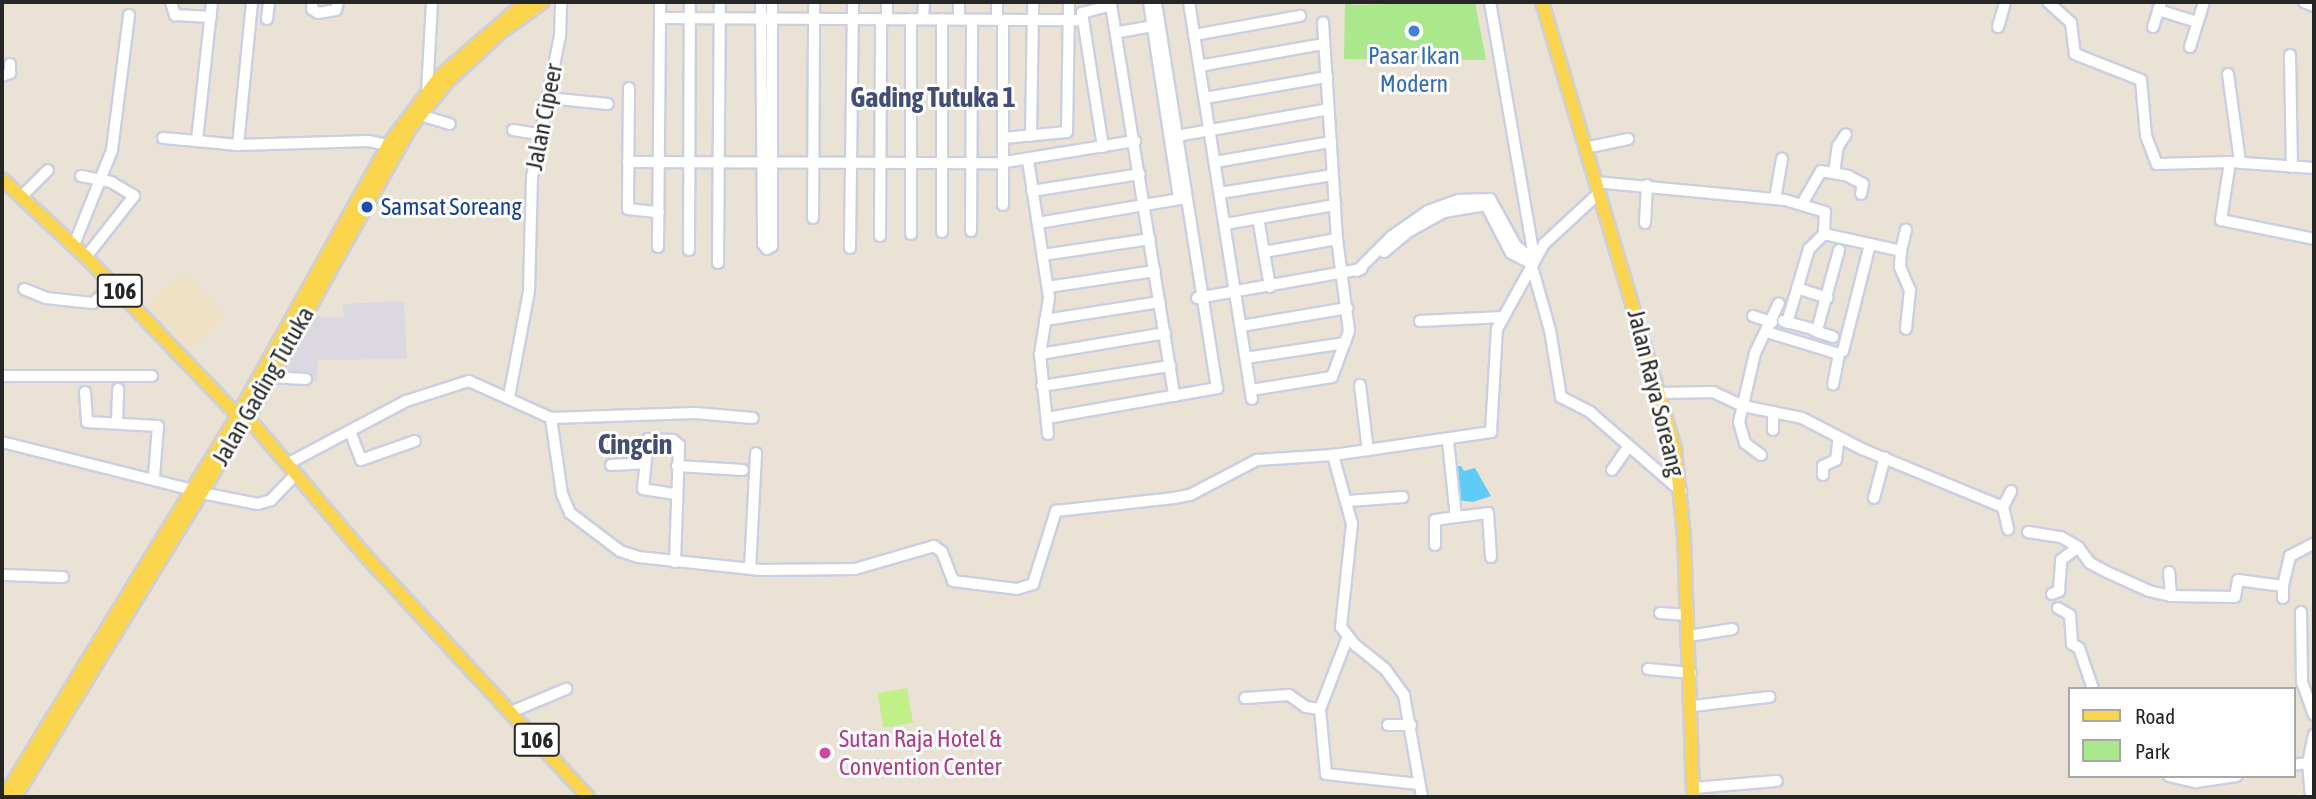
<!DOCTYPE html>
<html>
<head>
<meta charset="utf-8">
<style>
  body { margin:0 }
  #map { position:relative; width:2316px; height:799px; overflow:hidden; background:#ebe2d6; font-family:"Asap Condensed",sans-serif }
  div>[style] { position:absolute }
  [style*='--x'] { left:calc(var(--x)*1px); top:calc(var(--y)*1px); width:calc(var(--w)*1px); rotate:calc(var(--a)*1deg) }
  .industrial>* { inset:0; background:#dbd8e2 }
  .education>* { inset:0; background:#efe1c3; transform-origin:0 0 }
  .green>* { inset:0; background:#aae78d }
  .pitch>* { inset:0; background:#c1ef88; transform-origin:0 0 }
  .water>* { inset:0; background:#5fcbf7 }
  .roads { filter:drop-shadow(2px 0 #cbcfe1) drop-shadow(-2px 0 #cbcfe1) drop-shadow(0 2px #cbcfe1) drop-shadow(0 -2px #cbcfe1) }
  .minor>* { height:10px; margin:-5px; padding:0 5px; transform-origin:5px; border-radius:5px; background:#fff }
  .major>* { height:12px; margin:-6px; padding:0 6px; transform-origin:6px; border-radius:6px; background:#fad54b }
  .dots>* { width:19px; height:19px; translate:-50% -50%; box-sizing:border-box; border:4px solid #fff; border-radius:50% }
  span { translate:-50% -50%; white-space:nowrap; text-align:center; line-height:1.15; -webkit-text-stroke:6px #fff; paint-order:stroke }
  .shield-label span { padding:2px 5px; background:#fff; border:2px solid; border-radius:5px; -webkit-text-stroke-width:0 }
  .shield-label { font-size:23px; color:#262626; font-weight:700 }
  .shop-label { font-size:24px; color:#366cbe }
  .street-label { font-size:24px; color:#262626 }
  .transit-label { font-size:24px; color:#164399 }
  .left { translate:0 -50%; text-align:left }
  .hotel-label { font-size:24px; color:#b23c85 }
  .quarter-label { font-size:28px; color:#444d79; font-weight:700 }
  .frame { position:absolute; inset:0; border:4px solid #262626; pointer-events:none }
  .legend { position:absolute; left:2068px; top:687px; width:228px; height:91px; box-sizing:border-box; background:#fff; border:2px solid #a8a8a8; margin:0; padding:9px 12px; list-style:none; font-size:21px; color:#262626 }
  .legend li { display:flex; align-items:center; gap:14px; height:35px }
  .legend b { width:35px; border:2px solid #a8a8a8 }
</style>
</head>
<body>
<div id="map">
  <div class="industrial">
    <i style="clip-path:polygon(404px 301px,407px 359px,318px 360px,317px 381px,272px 385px,311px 316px,344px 318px,343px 304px)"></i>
  </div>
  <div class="education">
    <i style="left:183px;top:271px;width:62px;height:48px;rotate:46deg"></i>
  </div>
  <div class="green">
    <i style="clip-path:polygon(1345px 2px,1354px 5px,1475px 2px,1486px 60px,1344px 59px)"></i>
  </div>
  <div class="pitch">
    <i style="left:907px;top:688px;width:35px;height:30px;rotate:80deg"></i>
  </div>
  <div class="water">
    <i style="clip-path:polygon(1461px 466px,1464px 471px,1475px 468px,1491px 496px,1473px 502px,1456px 500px,1452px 467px)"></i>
  </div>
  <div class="roads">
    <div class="minor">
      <i style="--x:171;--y:2;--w:14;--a:73"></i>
      <i style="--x:175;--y:15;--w:36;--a:3"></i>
      <i style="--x:212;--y:2;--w:140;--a:96.2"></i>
      <i style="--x:197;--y:141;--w:41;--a:5.6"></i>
      <i style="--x:238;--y:145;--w:130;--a:-1.8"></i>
      <i style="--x:368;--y:141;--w:20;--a:11"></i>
      <i style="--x:312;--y:2;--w:7;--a:90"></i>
      <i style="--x:312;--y:9;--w:7;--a:34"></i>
      <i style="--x:318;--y:13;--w:18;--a:-9"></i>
      <i style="--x:336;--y:10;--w:8;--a:-76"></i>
      <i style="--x:761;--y:2;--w:242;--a:89.5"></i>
      <i style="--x:763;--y:244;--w:6;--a:51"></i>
      <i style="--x:767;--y:249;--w:6;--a:-31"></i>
      <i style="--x:772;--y:246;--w:244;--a:-90"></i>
      <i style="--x:1149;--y:2;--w:197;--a:81.3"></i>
      <i style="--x:1189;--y:2;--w:402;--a:81"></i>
      <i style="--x:1490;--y:2;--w:260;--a:80.2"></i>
      <i style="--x:2048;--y:2;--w:31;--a:42"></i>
      <i style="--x:2071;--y:23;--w:31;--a:83"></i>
      <i style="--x:2075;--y:54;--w:71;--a:21.5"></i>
      <i style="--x:2141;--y:80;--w:56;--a:84.9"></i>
      <i style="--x:2146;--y:136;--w:30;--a:69"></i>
      <i style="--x:2157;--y:164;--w:73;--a:-1.6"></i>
      <i style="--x:2230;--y:162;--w:84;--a:4.1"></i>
      <i style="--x:2304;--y:2;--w:11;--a:22"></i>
      <i style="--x:2158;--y:10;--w:41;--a:17.1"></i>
      <i style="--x:660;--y:18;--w:422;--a:0.3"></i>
      <i style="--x:267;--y:19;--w:17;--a:-83"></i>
      <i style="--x:887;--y:19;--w:17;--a:-90"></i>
      <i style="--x:911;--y:19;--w:215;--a:90"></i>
      <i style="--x:923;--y:19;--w:17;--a:-87"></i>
      <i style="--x:942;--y:19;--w:213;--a:90"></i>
      <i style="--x:959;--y:19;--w:17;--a:-90"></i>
      <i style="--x:997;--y:20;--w:18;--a:-90"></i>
      <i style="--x:1003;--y:20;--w:185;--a:90"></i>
      <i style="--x:1998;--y:27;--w:26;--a:-74"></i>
      <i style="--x:2153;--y:27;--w:26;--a:-72"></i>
      <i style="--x:1119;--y:32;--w:34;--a:-10"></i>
      <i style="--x:1194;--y:35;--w:108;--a:-10.2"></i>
      <i style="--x:2190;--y:47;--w:47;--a:-72.7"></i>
      <i style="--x:2290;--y:55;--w:112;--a:89"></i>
      <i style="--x:1199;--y:66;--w:127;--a:-10"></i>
      <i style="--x:2228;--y:74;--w:89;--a:82.2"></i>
      <i style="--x:2;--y:76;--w:9;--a:-21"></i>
      <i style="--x:10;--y:73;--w:9;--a:-90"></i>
      <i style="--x:629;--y:88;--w:121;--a:90.5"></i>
      <i style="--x:628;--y:209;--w:31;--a:6"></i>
      <i style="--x:427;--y:92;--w:90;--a:-86.8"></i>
      <i style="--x:548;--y:98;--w:60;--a:5.7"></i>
      <i style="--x:1205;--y:98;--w:124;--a:-9.8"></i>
      <i style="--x:420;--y:115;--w:31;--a:17"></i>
      <i style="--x:513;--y:130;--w:26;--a:9"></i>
      <i style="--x:1031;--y:136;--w:134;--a:-89.1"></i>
      <i style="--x:1171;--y:137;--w:160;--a:-10"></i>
      <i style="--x:163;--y:138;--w:34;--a:5"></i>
      <i style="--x:1003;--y:138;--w:64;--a:-5.4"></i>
      <i style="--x:1067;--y:132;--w:130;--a:-89.1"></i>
      <i style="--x:238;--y:145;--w:144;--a:-84.4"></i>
      <i style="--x:1103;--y:147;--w:136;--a:-98.9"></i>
      <i style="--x:1082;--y:13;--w:30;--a:-15"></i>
      <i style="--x:1111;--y:5;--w:396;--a:80.8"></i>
      <i style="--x:1585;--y:148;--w:44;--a:-11.8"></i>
      <i style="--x:1028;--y:160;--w:140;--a:81.3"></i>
      <i style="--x:1049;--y:298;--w:57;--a:99.1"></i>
      <i style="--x:628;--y:162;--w:371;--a:0.2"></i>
      <i style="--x:999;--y:163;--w:138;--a:-9.2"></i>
      <i style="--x:1215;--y:162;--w:118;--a:-9.8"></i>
      <i style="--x:2230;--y:162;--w:59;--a:98.8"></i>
      <i style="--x:2221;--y:220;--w:95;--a:11.5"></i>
      <i style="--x:1834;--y:173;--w:27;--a:-82"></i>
      <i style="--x:1838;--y:146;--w:14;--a:-56"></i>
      <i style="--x:81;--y:176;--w:31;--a:11"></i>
      <i style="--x:111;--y:182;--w:27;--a:31"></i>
      <i style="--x:134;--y:196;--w:78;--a:128.2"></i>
      <i style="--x:1595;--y:182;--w:191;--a:5.4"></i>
      <i style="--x:1785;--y:200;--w:42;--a:16.7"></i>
      <i style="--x:1825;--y:212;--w:22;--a:93"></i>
      <i style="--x:1824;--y:234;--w:21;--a:135"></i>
      <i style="--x:1809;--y:249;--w:77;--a:106.6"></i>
      <i style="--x:1032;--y:191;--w:109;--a:-8.9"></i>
      <i style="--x:1220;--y:193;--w:114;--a:-9.1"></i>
      <i style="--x:23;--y:195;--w:35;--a:-45"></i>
      <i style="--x:1775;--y:199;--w:41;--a:-80.1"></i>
      <i style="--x:1802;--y:204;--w:38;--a:-60"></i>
      <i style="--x:1821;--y:171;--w:27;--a:10"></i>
      <i style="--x:1848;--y:176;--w:17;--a:28"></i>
      <i style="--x:1863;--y:184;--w:10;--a:101"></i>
      <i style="--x:813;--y:218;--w:216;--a:-89.7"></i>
      <i style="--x:1258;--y:218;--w:70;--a:80.1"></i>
      <i style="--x:1038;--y:223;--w:150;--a:-9.6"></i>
      <i style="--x:1645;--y:223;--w:38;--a:-87"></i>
      <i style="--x:1225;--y:224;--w:112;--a:-9.8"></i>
      <i style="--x:971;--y:231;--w:211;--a:-89.7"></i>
      <i style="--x:1824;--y:234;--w:79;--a:12.4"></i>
      <i style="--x:1901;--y:251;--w:16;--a:94"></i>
      <i style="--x:1900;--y:267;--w:25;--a:67"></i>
      <i style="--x:1910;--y:290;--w:39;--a:96"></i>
      <i style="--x:880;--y:236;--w:217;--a:-89.7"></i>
      <i style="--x:74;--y:245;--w:102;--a:-68.2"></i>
      <i style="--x:112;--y:150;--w:136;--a:-82.8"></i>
      <i style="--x:658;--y:247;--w:245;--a:-89.5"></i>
      <i style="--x:850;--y:248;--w:246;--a:-89.3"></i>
      <i style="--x:689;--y:250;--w:248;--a:-89.8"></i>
      <i style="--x:1901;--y:251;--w:22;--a:-77"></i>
      <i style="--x:1264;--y:252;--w:74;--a:-10.1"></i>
      <i style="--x:1384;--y:252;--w:31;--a:-40"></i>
      <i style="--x:1408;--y:232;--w:41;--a:-29.1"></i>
      <i style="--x:1444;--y:212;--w:43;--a:-9.5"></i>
      <i style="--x:1486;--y:205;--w:54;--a:62.5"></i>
      <i style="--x:1511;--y:253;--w:22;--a:27"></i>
      <i style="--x:1043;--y:255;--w:108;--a:-8.5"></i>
      <i style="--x:718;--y:263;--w:261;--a:-89.6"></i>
      <i style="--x:1357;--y:271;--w:49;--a:-45"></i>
      <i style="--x:1392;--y:236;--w:44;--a:-34.8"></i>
      <i style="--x:1428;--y:211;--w:33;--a:-20"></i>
      <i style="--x:1459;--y:200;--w:31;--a:-2"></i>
      <i style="--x:1490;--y:199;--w:54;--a:61"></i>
      <i style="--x:1516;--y:246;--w:16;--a:38"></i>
      <i style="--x:1529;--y:256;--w:77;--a:74.2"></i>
      <i style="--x:1550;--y:330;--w:68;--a:80.7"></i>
      <i style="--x:1561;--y:397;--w:33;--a:27"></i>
      <i style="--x:1590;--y:412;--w:121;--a:41"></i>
      <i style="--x:1048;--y:287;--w:108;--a:-8.5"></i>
      <i style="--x:1797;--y:288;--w:32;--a:18"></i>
      <i style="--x:24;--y:289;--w:24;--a:22"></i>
      <i style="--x:46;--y:298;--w:47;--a:6.1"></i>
      <i style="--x:93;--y:303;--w:27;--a:-42"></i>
      <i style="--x:1197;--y:298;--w:167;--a:-10"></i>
      <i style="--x:1753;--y:316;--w:20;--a:18"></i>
      <i style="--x:1045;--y:320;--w:116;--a:-8.9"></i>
      <i style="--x:1420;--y:321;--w:83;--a:-2.8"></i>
      <i style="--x:1783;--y:321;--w:35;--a:15"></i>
      <i style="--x:1817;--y:330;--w:83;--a:-74.6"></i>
      <i style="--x:1241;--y:326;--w:108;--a:-9.6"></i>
      <i style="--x:1815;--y:331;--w:19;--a:18"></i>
      <i style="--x:1767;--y:332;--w:75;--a:17"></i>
      <i style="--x:1839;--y:354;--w:31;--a:101"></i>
      <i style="--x:1843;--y:351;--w:110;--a:-75.8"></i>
      <i style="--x:1246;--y:358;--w:100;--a:-8.6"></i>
      <i style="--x:2;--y:376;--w:150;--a:0"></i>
      <i style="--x:270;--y:377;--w:36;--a:3"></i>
      <i style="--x:1360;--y:385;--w:66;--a:83.1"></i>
      <i style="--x:1042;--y:386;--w:130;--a:-8.9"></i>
      <i style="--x:1251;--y:390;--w:82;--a:-9.1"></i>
      <i style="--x:1332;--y:377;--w:49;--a:-69.7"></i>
      <i style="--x:1349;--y:331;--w:93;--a:-97.4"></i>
      <i style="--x:1337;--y:239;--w:217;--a:-93.7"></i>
      <i style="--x:85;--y:392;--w:30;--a:86"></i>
      <i style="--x:87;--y:422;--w:71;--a:3.2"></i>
      <i style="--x:158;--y:426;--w:51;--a:94.5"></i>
      <i style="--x:1661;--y:393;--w:52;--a:-1.1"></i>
      <i style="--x:1713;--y:392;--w:33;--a:25"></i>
      <i style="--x:1743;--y:406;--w:60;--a:11.5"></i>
      <i style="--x:1802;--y:418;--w:68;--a:27.3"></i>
      <i style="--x:1862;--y:449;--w:152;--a:22.4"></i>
      <i style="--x:2003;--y:507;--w:18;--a:-63"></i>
      <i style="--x:509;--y:397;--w:108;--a:-79.3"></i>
      <i style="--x:529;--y:291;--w:114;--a:-88.5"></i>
      <i style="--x:532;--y:177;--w:144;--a:-78.8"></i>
      <i style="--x:560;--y:36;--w:34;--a:-88"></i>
      <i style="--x:551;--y:418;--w:144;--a:-2"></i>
      <i style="--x:695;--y:413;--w:58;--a:4.9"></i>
      <i style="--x:1047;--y:418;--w:173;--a:-10"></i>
      <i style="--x:1217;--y:388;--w:391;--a:-99"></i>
      <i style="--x:117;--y:422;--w:33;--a:-88"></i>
      <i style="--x:1773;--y:430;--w:17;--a:-90"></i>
      <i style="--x:350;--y:431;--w:31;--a:69"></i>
      <i style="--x:361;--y:460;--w:57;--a:-19.4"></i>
      <i style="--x:1048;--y:434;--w:80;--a:-95.7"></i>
      <i style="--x:1040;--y:354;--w:127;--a:-9.5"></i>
      <i style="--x:2;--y:442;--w:197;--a:14.1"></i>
      <i style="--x:1761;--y:455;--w:20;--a:-143"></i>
      <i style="--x:1745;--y:443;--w:22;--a:-106"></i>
      <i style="--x:1739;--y:422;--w:71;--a:-76.9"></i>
      <i style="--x:1755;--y:353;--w:55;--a:-64.4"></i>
      <i style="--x:289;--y:463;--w:132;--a:-27.9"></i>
      <i style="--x:406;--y:401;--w:66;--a:-17.6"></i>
      <i style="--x:469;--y:381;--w:90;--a:24.3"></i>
      <i style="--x:551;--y:418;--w:77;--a:81.8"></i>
      <i style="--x:562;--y:494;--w:21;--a:67"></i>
      <i style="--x:570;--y:513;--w:63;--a:37.2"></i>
      <i style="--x:620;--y:551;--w:19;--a:18"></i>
      <i style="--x:638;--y:557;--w:124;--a:6"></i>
      <i style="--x:761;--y:570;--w:94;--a:-0.6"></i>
      <i style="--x:855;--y:569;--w:82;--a:-16.2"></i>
      <i style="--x:934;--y:546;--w:10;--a:37"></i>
      <i style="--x:942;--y:552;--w:31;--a:69"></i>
      <i style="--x:953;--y:581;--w:64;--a:7.1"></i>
      <i style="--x:1017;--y:589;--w:17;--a:-17"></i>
      <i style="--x:1033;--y:584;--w:77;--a:-72.5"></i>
      <i style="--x:1056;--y:511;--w:119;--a:-6.3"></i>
      <i style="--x:1174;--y:498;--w:16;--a:-11"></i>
      <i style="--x:1190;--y:495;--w:76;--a:-27.6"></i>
      <i style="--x:1257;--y:460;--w:76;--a:-3.8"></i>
      <i style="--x:611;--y:465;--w:33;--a:-3"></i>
      <i style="--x:677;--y:466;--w:66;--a:3.5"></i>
      <i style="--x:1612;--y:470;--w:28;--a:-55"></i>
      <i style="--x:1823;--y:475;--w:9;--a:-90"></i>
      <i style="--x:1823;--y:466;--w:14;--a:-25"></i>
      <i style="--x:1836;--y:460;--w:23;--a:-83"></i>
      <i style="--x:202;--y:493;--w:57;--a:11.1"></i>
      <i style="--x:258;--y:504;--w:14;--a:-17"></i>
      <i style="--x:271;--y:500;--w:30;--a:-46"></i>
      <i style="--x:1874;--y:498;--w:42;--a:-75"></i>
      <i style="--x:1349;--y:501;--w:54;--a:-4.2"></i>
      <i style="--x:2003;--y:507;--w:23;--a:77"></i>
      <i style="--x:1456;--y:517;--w:32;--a:-7"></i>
      <i style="--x:1488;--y:513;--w:44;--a:86.1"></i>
      <i style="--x:2028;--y:532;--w:33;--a:9"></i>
      <i style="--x:2061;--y:537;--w:20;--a:30"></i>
      <i style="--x:1435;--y:545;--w:25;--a:-90"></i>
      <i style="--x:1435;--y:520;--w:21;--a:-8"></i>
      <i style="--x:1456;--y:517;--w:76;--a:-96"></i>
      <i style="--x:675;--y:562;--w:117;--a:-88"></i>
      <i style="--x:679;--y:445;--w:8;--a:-140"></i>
      <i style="--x:673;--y:440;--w:25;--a:-178"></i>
      <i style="--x:648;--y:439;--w:50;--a:95.7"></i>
      <i style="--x:643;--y:489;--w:33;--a:9"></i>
      <i style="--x:750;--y:569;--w:116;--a:-87"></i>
      <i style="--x:2169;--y:572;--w:24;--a:85"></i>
      <i style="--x:2171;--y:596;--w:64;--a:0.9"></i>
      <i style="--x:2235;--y:597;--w:17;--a:-80"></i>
      <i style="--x:2238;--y:580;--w:45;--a:7.6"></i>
      <i style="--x:2283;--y:586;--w:31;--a:-77"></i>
      <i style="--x:2290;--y:556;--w:27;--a:-28"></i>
      <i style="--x:2;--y:575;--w:61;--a:1.9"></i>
      <i style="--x:2283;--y:586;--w:12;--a:90"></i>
      <i style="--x:2052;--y:594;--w:8;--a:-23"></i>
      <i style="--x:2059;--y:591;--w:31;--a:-86"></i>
      <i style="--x:2061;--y:560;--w:21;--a:-37"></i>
      <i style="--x:2078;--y:547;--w:20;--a:53"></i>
      <i style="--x:2090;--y:563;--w:19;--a:28"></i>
      <i style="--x:2107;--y:572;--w:46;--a:24.3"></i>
      <i style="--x:2149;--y:591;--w:23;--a:13"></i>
      <i style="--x:2058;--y:608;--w:14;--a:30"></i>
      <i style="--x:2070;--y:615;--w:29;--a:86"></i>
      <i style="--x:2072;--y:644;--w:8;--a:30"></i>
      <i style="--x:2079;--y:648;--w:43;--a:71.1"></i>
      <i style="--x:2301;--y:612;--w:70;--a:89.2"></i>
      <i style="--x:2302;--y:682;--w:35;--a:70"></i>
      <i style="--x:1660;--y:613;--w:28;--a:4"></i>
      <i style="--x:1689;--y:636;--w:44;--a:-9.2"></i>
      <i style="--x:1648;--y:669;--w:43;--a:5.3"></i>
      <i style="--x:1245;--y:698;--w:44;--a:-3.9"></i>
      <i style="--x:1289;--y:695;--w:21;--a:35"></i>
      <i style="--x:1306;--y:707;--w:14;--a:8"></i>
      <i style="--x:1320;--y:709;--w:78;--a:-69"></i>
      <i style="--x:1693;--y:706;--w:77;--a:-6.8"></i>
      <i style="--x:1320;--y:709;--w:65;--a:84.7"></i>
      <i style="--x:1326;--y:774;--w:93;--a:6.2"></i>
      <i style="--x:511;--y:712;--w:60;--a:-22.7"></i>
      <i style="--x:1388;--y:725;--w:23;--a:0"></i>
      <i style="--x:2293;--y:765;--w:15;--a:-8"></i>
      <i style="--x:2169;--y:776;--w:28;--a:13"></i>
      <i style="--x:2196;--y:782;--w:41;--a:-8.3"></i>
      <i style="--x:1693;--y:788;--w:84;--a:-4.8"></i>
      <i style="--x:1422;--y:797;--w:104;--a:-100"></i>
      <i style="--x:1404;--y:695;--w:32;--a:-126"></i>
      <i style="--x:1385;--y:669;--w:38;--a:-141"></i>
      <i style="--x:1355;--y:645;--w:23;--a:-128"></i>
      <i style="--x:1341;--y:627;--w:104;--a:-83.9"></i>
      <i style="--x:1352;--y:524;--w:72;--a:-105.4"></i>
      <i style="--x:1333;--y:455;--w:160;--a:-8.3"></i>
      <i style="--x:1491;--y:432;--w:103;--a:-86.7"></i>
      <i style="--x:1497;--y:329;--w:97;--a:-61.1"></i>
      <i style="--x:1544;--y:244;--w:75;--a:-42.8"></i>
      <i style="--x:2311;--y:797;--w:34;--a:-95"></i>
      <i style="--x:2308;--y:763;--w:29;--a:-78"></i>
    </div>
    <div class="major">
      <i style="--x:1542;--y:2;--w:465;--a:73.4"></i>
      <i style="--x:1675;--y:448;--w:88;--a:84.2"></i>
      <i style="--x:1684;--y:536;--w:261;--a:88"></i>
      <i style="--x:2;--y:179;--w:115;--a:42.9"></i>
      <i style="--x:86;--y:257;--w:226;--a:46.3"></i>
      <i style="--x:243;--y:412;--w:187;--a:49.6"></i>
      <i style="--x:364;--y:554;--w:330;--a:47.3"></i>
      <i style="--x:4;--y:797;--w:448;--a:-58.5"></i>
      <i style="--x:238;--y:415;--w:309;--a:-60.9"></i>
      <i style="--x:388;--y:145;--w:86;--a:-53"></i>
      <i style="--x:440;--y:76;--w:113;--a:-40.7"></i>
      <i style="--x:15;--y:797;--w:446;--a:-58.5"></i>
      <i style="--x:248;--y:417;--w:333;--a:-60.7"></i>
      <i style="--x:411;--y:127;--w:58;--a:-51.3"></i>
      <i style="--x:447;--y:82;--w:72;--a:-42.8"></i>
      <i style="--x:500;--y:33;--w:53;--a:-35.8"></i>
    </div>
  </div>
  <div class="dots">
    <i style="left:1414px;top:31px;background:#3f7fe0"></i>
    <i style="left:367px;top:207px;background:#1a4fb4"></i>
    <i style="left:825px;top:753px;background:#d1479c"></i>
  </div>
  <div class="shield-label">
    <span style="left:120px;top:291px">106</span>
    <span style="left:537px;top:740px">106</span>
  </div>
  <div class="shop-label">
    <span style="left:1414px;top:70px">Pasar Ikan<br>Modern</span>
  </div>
  <div class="street-label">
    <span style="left:544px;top:117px;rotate:-79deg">Jalan Cipeer</span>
    <span style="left:263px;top:386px;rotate:-60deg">Jalan Gading Tutuka</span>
    <span style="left:1656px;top:393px;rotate:76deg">Jalan Raya Soreang</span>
  </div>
  <div class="transit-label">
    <span class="left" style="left:381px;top:207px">Samsat Soreang</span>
  </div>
  <div class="hotel-label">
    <span class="left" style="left:839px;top:753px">Sutan Raja Hotel &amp;<br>Convention Center</span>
  </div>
  <div class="quarter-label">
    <span style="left:933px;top:97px">Gading Tutuka 1</span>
    <span style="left:635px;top:444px">Cingcin</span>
  </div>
  <div class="frame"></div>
  <ul class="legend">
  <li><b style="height:9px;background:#fad54b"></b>Road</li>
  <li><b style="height:19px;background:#aae78d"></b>Park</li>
  </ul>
</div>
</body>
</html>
